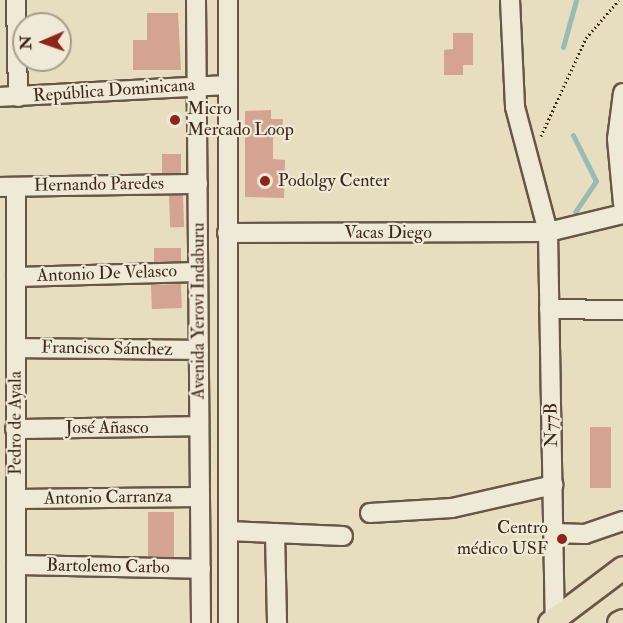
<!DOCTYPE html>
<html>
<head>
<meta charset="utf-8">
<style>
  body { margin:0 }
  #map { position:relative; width:623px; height:623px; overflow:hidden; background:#e7dec0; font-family:"IM FELL Double Pica",serif }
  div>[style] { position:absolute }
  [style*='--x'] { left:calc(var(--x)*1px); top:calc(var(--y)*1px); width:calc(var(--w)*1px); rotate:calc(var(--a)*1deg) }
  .stream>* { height:5px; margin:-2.5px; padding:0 2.5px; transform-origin:2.5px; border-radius:2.5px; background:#97bcb4 }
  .building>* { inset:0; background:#d5a391; transform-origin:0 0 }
  .path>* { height:3px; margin-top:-1.5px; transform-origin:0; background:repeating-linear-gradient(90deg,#40281c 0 1.5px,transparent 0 4.5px) }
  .roads { filter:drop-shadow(2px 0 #6a5645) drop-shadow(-2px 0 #6a5645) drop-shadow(0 2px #6a5645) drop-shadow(0 -2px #6a5645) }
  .minor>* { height:18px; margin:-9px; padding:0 9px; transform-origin:9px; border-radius:9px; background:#efead6 }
  .major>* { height:22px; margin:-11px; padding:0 11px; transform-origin:11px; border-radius:11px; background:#e7dec0 }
  .dots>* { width:16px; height:16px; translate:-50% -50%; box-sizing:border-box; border:3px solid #efead6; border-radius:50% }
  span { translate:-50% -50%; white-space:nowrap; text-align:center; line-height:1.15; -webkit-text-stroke:4.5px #efead6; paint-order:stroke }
  .street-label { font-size:18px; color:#40281c }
  .poi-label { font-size:18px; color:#40281c }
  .left { translate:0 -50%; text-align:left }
  .right { translate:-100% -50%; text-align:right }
  .north { position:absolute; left:12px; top:12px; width:60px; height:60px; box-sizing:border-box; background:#efead6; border:2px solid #a99c8c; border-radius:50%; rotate:268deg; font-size:16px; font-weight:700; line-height:24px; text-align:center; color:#40281c }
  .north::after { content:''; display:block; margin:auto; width:21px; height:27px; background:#8f2418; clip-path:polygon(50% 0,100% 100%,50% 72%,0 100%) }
</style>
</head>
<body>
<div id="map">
  <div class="stream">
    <i style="--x:563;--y:47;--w:49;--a:-74.5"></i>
    <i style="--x:573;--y:135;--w:51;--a:63.4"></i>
    <i style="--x:596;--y:181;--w:37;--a:124"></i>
  </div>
  <div class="building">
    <i style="clip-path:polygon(147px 13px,178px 13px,181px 70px,133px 70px,133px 40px,147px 40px)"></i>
    <i style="clip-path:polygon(453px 33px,473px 33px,473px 65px,463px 65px,463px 75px,444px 75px,444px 50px,453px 49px)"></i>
    <i style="clip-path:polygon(271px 110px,271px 119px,283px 119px,282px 133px,273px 133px,273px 159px,285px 160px,284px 198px,245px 197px,245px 111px)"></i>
    <i style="left:181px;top:154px;width:19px;height:19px;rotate:90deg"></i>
    <i style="left:183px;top:195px;width:32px;height:14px;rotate:88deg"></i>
    <i style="left:154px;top:248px;width:27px;height:14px"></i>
    <i style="left:181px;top:284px;width:24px;height:30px;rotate:88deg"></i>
    <i style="left:590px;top:427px;width:21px;height:61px"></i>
    <i style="left:148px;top:512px;width:26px;height:45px"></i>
  </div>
  <div class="path">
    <i style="--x:541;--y:136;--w:108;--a:-65.3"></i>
    <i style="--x:586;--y:38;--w:50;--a:-49"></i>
  </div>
  <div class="roads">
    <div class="minor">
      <i style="--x:16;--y:0;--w:97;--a:88.8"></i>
      <i style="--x:196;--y:0;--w:623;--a:89.54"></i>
      <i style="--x:228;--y:0;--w:623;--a:90"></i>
      <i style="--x:510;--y:0;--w:107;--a:87.3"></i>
      <i style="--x:515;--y:107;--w:129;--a:75.2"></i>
      <i style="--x:548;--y:232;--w:386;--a:89"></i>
      <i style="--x:623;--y:93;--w:46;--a:97.4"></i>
      <i style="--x:617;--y:139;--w:65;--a:84.7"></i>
      <i style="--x:0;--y:97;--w:228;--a:-3"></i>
      <i style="--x:0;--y:187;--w:198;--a:-0.9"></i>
      <i style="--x:227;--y:233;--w:321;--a:-0.2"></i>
      <i style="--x:548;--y:232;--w:77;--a:-13.5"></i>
      <i style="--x:16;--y:277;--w:182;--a:-1.6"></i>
      <i style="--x:549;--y:309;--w:74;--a:0.8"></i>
      <i style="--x:16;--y:348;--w:183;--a:0.6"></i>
      <i style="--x:15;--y:429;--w:184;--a:-0.9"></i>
      <i style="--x:16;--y:499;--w:184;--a:-0.6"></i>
      <i style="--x:370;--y:513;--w:82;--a:-3.5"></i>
      <i style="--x:452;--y:508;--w:104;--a:-12.8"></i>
      <i style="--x:228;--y:531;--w:115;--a:2.5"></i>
      <i style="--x:275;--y:533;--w:90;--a:88.7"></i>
      <i style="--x:554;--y:533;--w:31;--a:2"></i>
      <i style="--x:585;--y:534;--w:40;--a:-18.9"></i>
      <i style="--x:16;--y:565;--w:185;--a:1.2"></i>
      <i style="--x:16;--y:623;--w:436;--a:-90"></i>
    </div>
    <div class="major">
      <i style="--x:550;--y:623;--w:91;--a:-37"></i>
      <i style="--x:619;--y:623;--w:4;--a:-27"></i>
    </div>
  </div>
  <div class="dots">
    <i style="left:175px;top:120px;background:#8f2418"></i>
    <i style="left:265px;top:181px;background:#8f2418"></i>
    <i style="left:562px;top:539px;background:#8f2418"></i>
  </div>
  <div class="street-label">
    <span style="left:114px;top:91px;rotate:-4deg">República Dominicana</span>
    <span style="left:99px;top:185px;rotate:-1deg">Hernando Paredes</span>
    <span style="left:388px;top:233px">Vacas Diego</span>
    <span style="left:107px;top:274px;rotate:-2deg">Antonio De Velasco</span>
    <span style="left:199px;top:311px;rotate:-90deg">Avenida Yerovi Indaburu</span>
    <span style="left:107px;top:349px;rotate:1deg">Francisco Sánchez</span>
    <span style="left:16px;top:423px;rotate:-90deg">Pedro de Ayala</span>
    <span style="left:552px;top:425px;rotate:-91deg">N77B</span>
    <span style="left:107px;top:428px">José Añasco</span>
    <span style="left:108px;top:498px;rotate:-1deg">Antonio Carranza</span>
    <span style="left:108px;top:567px;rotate:1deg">Bartolemo Carbo</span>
  </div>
  <div class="poi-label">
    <span class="left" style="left:187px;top:120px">Micro<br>Mercado Loop</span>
    <span class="left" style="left:278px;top:181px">Podolgy Center</span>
    <span class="right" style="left:548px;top:539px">Centro<br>médico USF</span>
  </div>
  <div class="north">N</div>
</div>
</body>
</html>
